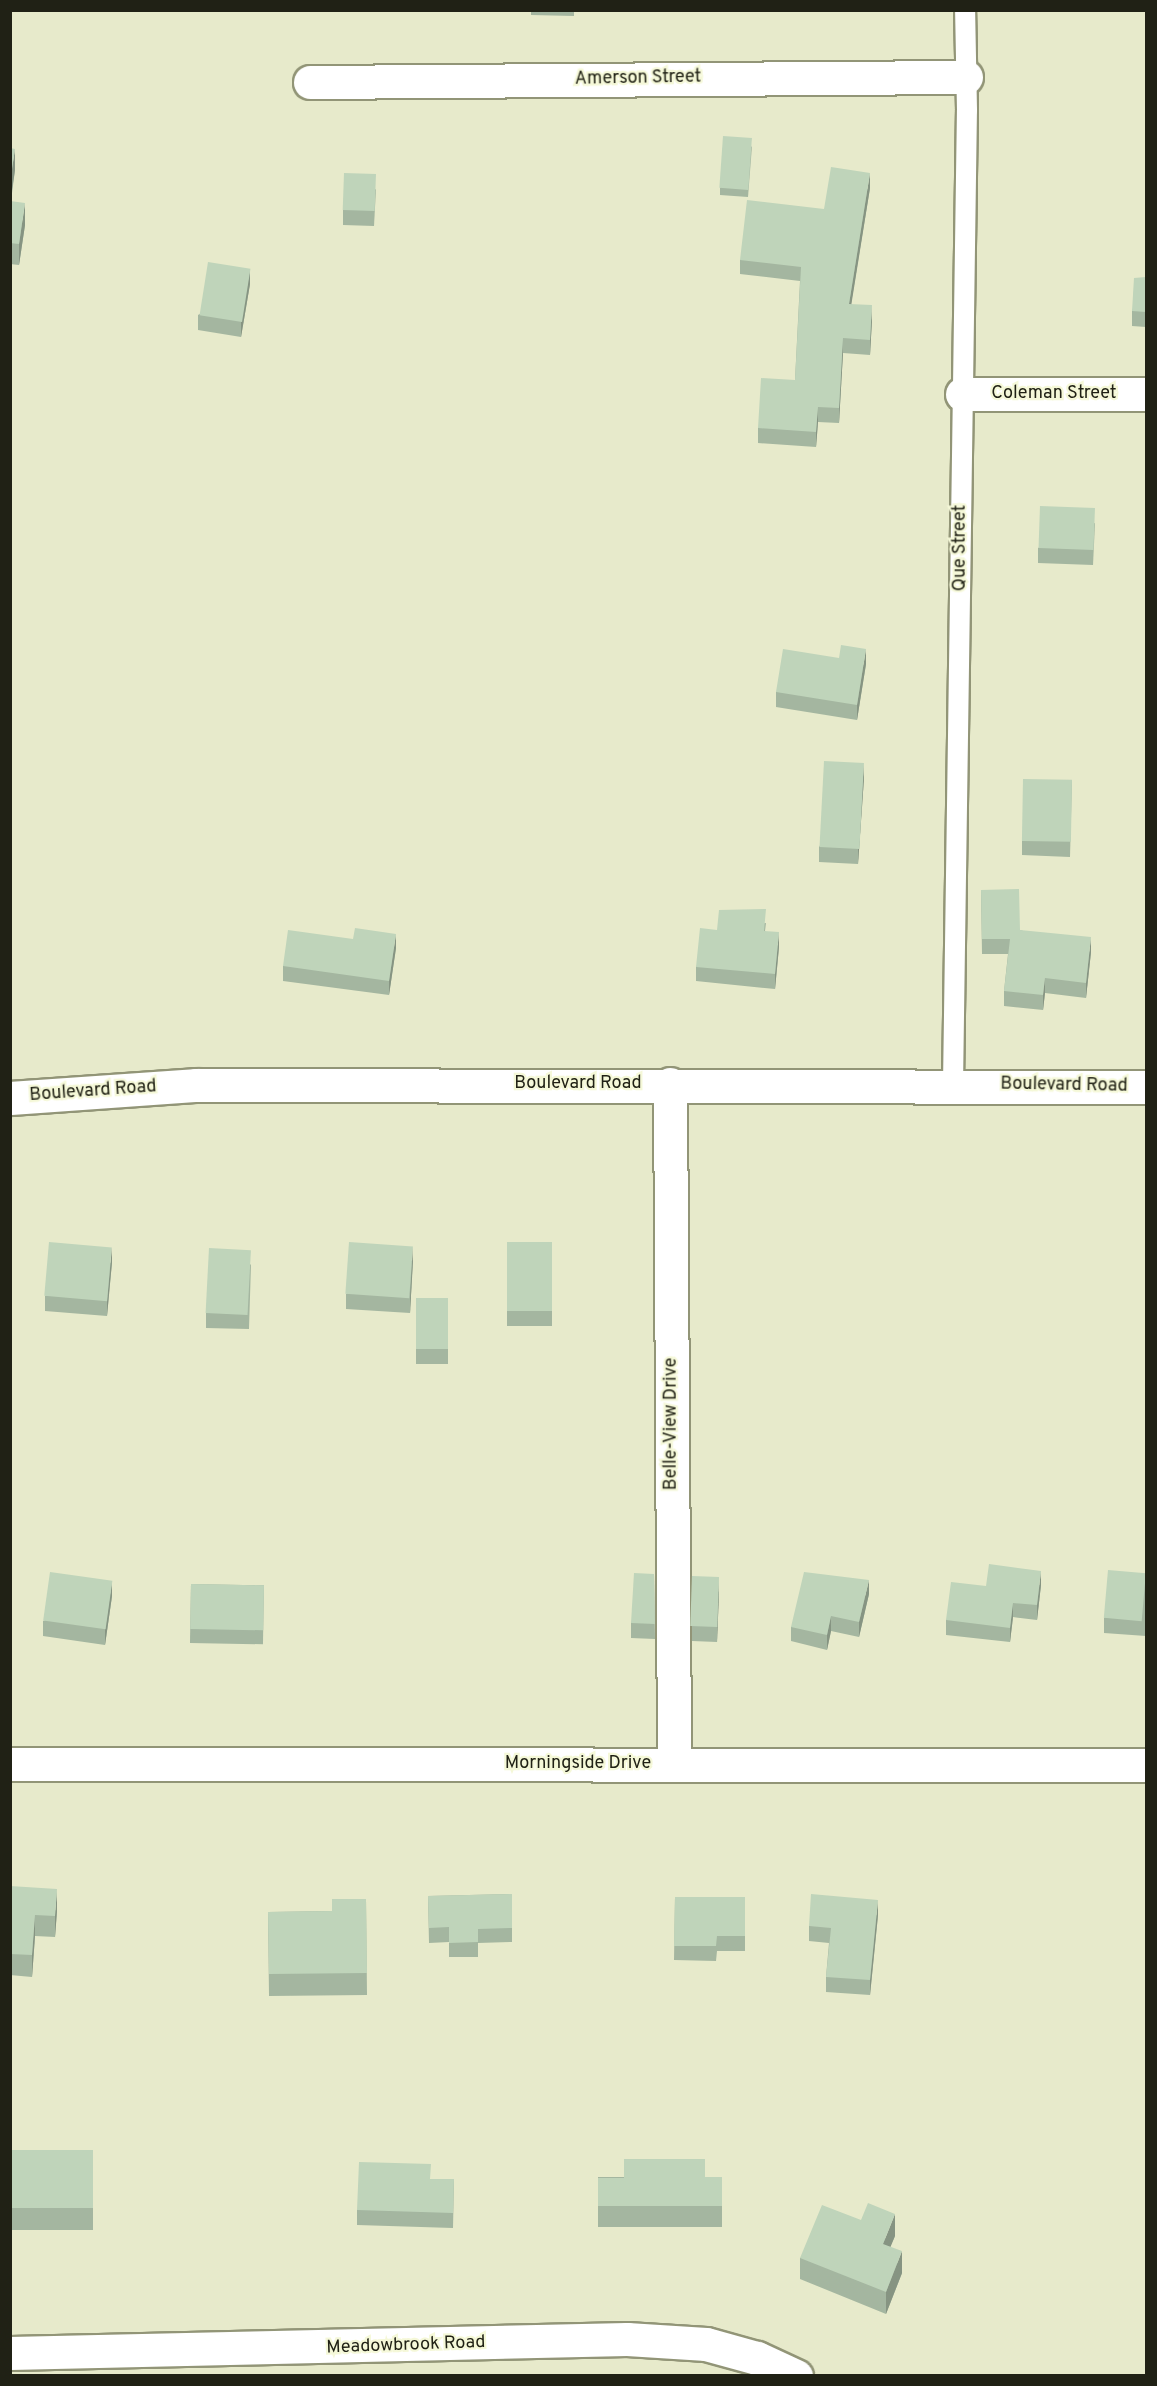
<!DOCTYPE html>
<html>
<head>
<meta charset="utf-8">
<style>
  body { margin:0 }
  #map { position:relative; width:1157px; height:2386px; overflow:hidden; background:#e7eacb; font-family:Overpass,sans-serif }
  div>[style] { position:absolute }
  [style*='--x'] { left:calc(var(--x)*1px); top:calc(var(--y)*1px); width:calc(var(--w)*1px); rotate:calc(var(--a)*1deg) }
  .roads { filter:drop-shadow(2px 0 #929577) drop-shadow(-2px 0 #929577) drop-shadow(0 2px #929577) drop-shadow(0 -2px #929577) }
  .service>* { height:20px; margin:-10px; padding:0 10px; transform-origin:10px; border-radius:10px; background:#fff }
  .minor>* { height:33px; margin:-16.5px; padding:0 16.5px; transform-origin:16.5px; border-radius:16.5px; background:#fff }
  .tertiary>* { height:33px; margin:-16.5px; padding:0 16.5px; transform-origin:16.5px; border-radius:16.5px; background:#fff }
  .wall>* { inset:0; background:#a4b6a0; transform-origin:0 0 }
  .shaded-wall>* { inset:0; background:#869482 }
  .building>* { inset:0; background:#bfd4ba; transform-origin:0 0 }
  span { translate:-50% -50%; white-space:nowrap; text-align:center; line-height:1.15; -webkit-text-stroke:4.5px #f5f8d8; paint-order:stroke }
  .street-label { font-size:18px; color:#202115 }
  .frame { position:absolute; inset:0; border:12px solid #202115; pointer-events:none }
</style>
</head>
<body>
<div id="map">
  <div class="roads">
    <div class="service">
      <i style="--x:953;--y:1085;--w:975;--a:-89.18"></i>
      <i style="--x:967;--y:110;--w:100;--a:-91.1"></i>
    </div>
    <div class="minor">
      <i style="--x:310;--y:82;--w:656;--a:-0.44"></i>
      <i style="--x:962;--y:394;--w:184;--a:0"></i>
      <i style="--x:670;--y:1084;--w:681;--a:89.66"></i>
      <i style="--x:10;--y:1764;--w:1136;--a:0.05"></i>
      <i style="--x:10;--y:2353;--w:617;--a:-1.3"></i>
      <i style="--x:627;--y:2339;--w:79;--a:3.6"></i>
      <i style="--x:706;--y:2344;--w:53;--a:15.4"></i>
      <i style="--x:757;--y:2358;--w:43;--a:24.8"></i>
    </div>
    <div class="tertiary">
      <i style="--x:10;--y:1098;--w:186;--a:-4"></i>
      <i style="--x:196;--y:1085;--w:950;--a:0.12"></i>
    </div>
  </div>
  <div class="wall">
    <i style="clip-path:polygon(531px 10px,574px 10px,574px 16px,531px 15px)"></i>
    <i style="clip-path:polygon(752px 146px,748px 197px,720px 195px,720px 188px)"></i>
    <i style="clip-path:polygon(10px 148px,15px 170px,11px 201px,25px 225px,19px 265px,10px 264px)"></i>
    <i style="clip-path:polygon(870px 188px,851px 304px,872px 320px,870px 355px,843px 353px,839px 423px,818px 422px,816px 447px,758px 443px,758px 428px,795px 380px,800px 281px,740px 274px,740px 260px,824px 209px)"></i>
    <i style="clip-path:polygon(376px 189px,374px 226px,343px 225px,343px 210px)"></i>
    <i style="clip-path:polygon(1146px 277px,1146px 327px,1132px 326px,1132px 311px)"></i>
    <i style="clip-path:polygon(250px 284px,241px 337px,198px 330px,198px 315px)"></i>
    <i style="clip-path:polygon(1095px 523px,1093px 565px,1038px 563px,1038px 548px)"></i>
    <i style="clip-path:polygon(866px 664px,857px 720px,776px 707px,776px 692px)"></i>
    <i style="clip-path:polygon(864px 778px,858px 864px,819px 862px,819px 847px)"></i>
    <i style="clip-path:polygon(1072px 780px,1070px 857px,1022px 855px,1022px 841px)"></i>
    <i style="clip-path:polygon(981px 890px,1020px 930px,1091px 952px,1086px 998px,1045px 993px,1043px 1010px,1004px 1006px,1004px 991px,1008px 954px,982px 954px)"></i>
    <i style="clip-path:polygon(766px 923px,765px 931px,779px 947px,775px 989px,696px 981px,696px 967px,717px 930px)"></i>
    <i style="clip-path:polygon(396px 948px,389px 995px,283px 981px,283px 966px)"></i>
    <i style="left:552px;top:1242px;width:84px;height:45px;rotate:90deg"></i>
    <i style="clip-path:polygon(413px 1260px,410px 1313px,346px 1309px,346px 1294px)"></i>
    <i style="clip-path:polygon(112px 1262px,107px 1316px,45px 1311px,45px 1296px)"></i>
    <i style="clip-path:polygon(251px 1264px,249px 1329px,206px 1328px,206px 1313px)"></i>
    <i style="left:416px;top:1298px;width:32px;height:66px"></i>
    <i style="clip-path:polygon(1146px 1573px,1146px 1636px,1104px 1633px,1104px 1618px)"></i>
    <i style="clip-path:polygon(654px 1574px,655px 1639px,631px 1638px,631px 1623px)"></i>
    <i style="clip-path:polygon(692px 1576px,719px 1592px,717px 1642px,692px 1641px)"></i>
    <i style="left:191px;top:1584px;width:73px;height:59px;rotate:1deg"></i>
    <i style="clip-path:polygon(1041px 1585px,1037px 1620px,1013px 1617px,1010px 1642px,946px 1635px,946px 1620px,986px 1586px)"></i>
    <i style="clip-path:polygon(869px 1594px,859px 1637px,831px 1631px,827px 1650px,791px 1641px,791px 1627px)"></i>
    <i style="clip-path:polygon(112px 1596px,105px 1645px,43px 1636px,43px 1621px)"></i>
    <i style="clip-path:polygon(10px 1886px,57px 1911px,55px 1937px,35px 1936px,32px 1977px,10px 1975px)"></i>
    <i style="clip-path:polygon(512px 1894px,512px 1942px,478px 1943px,478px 1957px,449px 1957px,449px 1942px,429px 1943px,428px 1896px)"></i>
    <i style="clip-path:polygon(675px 1897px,745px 1897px,745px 1951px,717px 1951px,716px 1961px,674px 1960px)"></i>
    <i style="clip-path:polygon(366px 1899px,367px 1995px,269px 1996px,268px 1912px,332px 1911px)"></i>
    <i style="clip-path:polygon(878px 1915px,870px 1995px,826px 1992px,826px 1977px,829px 1943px,809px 1941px,809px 1926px)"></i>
    <i style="left:93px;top:2150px;width:80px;height:83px;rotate:90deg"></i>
    <i style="left:722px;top:2177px;width:50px;height:124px;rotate:90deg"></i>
    <i style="clip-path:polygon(431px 2179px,454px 2179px,453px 2228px,357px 2225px,357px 2210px)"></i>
    <i style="clip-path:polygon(895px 2236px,890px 2247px,902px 2273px,886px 2314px,800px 2279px,800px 2258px)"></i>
  </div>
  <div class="shaded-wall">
    <i style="clip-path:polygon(15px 149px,15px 170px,10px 203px,10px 182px)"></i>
    <i style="clip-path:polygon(870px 173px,870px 188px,849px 319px,849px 304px)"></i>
    <i style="clip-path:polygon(25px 203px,25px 225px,19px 265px,19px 244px)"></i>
    <i style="clip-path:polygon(250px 269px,250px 284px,241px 337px,241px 322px)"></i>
    <i style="clip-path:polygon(872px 305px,872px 320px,870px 355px,870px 340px)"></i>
    <i style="clip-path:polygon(843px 338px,843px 353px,839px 423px,839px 408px)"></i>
    <i style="clip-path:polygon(818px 407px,818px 422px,816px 447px,816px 432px)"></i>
    <i style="clip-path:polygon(866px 649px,866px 664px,857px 720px,857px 705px)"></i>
    <i style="clip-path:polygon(864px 763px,864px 778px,858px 864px,858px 849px)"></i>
    <i style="clip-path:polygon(779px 932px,779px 947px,775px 989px,775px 974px)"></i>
    <i style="clip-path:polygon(396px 934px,396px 948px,389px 995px,389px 981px)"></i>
    <i style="clip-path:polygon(1091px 937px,1091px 952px,1086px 998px,1086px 983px)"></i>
    <i style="clip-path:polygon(1045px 978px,1045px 993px,1043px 1010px,1043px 995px)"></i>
    <i style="clip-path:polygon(413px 1246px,413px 1260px,410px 1313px,410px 1298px)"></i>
    <i style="clip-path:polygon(112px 1247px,112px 1262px,107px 1316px,107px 1302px)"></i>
    <i style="clip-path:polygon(1041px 1571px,1041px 1585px,1037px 1620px,1037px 1605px)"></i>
    <i style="clip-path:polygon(719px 1577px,719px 1592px,717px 1642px,717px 1627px)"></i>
    <i style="clip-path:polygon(869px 1580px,869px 1594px,859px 1637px,859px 1622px)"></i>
    <i style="clip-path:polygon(112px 1581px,112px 1596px,105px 1645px,105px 1630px)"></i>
    <i style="clip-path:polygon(1013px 1603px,1013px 1617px,1010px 1642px,1010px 1628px)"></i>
    <i style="clip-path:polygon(831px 1616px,831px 1631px,827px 1650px,827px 1635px)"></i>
    <i style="clip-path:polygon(57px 1889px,57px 1911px,55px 1937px,55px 1916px)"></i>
    <i style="clip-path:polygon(878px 1900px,878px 1915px,870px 1995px,870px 1980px)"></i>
    <i style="clip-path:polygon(35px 1915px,35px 1936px,32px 1977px,32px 1955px)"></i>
    <i style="clip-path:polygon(895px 2214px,895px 2236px,883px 2265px,883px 2244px)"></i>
    <i style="clip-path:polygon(902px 2251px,902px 2273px,886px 2314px,886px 2292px)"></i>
  </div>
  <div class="building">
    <i style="left:723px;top:136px;width:29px;height:52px;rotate:4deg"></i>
    <i style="clip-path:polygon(10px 148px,15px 149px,10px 182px)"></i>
    <i style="clip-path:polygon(831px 167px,870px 173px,849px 304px,872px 305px,870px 340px,843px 338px,839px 408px,818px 407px,816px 432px,758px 428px,761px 378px,795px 380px,801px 267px,740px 260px,747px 200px,824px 209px)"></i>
    <i style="left:344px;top:173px;width:32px;height:37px;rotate:2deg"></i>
    <i style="clip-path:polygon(10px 201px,25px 203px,19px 244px,10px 243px)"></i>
    <i style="left:208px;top:262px;width:43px;height:54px;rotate:9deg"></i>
    <i style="clip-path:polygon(1146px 277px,1146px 312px,1132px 311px,1134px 278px)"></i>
    <i style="left:1040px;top:506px;width:55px;height:42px;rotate:2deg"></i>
    <i style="clip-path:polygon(841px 645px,866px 649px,857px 705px,776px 692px,783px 649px,839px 658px)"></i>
    <i style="left:824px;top:761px;width:40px;height:86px;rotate:3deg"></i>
    <i style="left:1023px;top:779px;width:49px;height:62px;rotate:1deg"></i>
    <i style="clip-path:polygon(1019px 889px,1020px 930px,1091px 937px,1086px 983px,1045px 978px,1043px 995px,1004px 991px,1010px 939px,982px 939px,981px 890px)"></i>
    <i style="clip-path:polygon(766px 909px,764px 931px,779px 932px,775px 974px,696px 967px,700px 928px,717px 930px,719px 910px)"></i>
    <i style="clip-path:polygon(355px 928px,396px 934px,389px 981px,283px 966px,288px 930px,353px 939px)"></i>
    <i style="left:49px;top:1242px;width:63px;height:54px;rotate:5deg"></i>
    <i style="left:349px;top:1242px;width:64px;height:52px;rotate:4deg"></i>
    <i style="left:552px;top:1242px;width:69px;height:45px;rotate:90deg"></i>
    <i style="left:209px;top:1248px;width:42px;height:65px;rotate:3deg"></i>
    <i style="left:416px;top:1298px;width:32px;height:51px"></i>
    <i style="clip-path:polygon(989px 1564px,1041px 1571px,1037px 1605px,1013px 1603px,1010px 1628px,946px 1620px,951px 1582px,986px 1586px)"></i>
    <i style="left:1108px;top:1570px;width:38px;height:48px;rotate:5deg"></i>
    <i style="left:50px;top:1572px;width:63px;height:49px;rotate:8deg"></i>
    <i style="clip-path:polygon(804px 1572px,869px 1580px,859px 1622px,831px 1616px,827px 1635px,791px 1627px)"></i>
    <i style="clip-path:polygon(634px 1573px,654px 1574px,655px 1624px,631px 1623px)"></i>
    <i style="left:692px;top:1576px;width:27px;height:50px;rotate:2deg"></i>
    <i style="left:191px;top:1584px;width:73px;height:45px;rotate:1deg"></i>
    <i style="clip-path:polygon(10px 1886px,57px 1889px,55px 1916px,35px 1915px,32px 1955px,10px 1954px)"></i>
    <i style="clip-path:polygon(512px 1894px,512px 1928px,478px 1929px,478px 1942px,449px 1943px,449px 1927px,429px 1928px,428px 1896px)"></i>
    <i style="clip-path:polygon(811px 1894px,878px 1900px,870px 1980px,826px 1977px,831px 1928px,809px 1926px)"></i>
    <i style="clip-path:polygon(675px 1897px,745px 1897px,745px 1936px,717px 1936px,716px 1946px,674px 1946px)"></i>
    <i style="clip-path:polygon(332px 1899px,366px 1899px,367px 1973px,269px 1974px,268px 1912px,332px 1911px)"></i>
    <i style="left:93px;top:2150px;width:58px;height:83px;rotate:90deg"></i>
    <i style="clip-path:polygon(624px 2159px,705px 2159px,705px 2177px,722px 2177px,722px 2206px,598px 2206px,598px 2178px,624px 2178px)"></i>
    <i style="clip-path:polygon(359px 2162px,431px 2164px,430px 2179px,454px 2179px,453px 2213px,357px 2210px)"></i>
    <i style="clip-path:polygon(868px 2203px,895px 2214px,883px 2244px,902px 2251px,886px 2292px,800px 2258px,822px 2205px,861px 2220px)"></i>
  </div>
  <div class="street-label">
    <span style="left:638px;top:79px;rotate:-1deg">Amerson Street</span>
    <span style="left:1054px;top:394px">Coleman Street</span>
    <span style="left:961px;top:548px;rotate:-90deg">Que Street</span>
    <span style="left:578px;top:1084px">Boulevard Road</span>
    <span style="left:1064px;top:1086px;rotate:1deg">Boulevard Road</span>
    <span style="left:93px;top:1092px;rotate:-4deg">Boulevard Road</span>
    <span style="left:672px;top:1424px;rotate:-90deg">Belle-View Drive</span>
    <span style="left:578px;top:1764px">Morningside Drive</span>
    <span style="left:406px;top:2346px;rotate:-2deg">Meadowbrook Road</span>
  </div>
  <div class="frame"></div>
</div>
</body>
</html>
